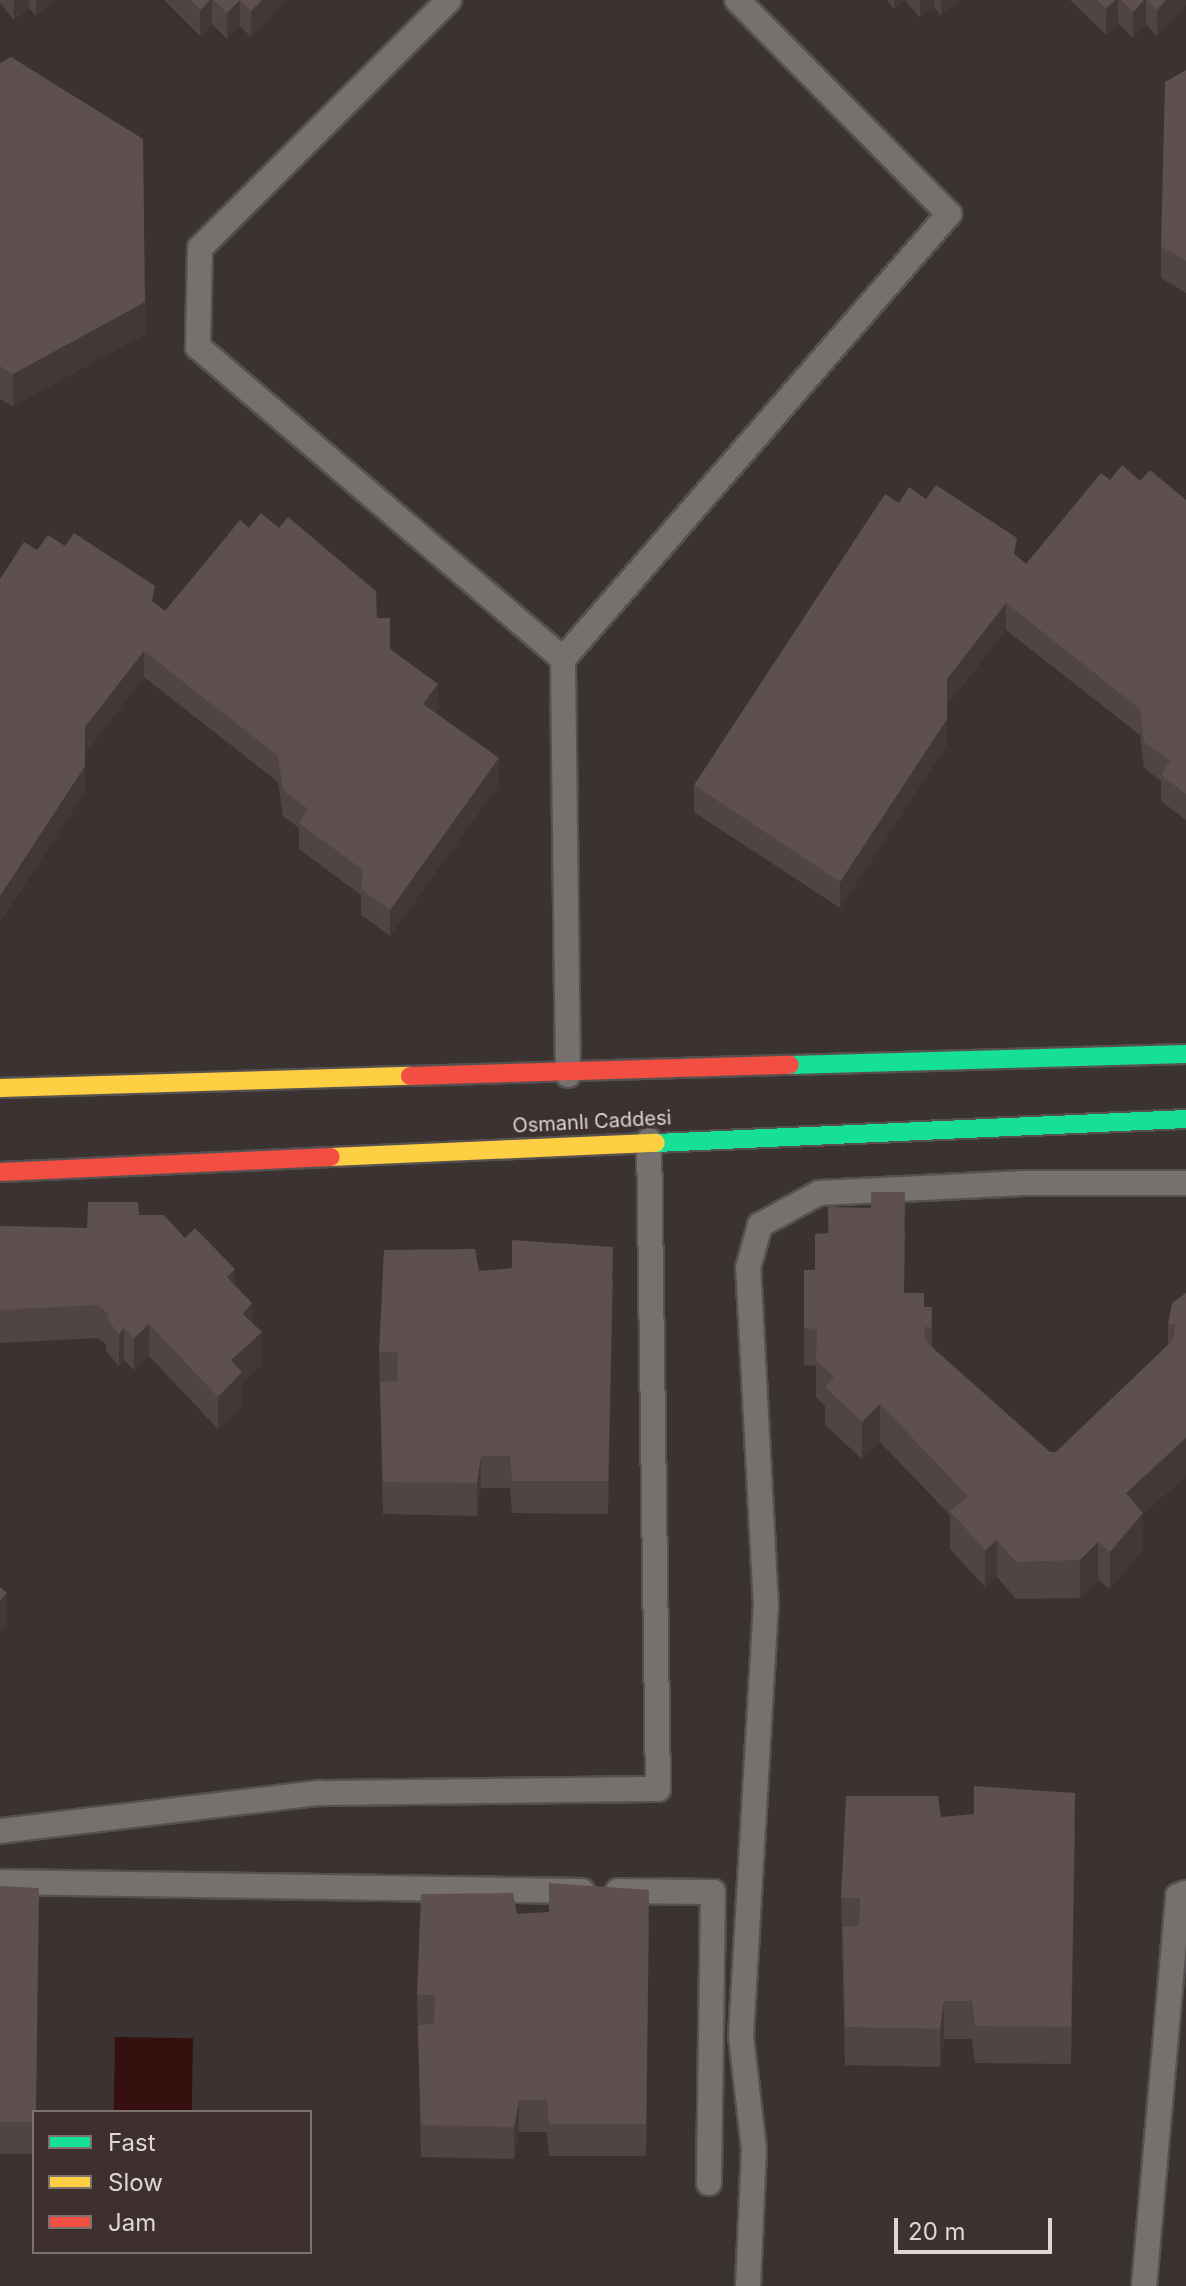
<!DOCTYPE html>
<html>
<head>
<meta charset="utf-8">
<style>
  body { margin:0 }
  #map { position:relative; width:1186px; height:2286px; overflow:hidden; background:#3a3332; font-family:Inter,sans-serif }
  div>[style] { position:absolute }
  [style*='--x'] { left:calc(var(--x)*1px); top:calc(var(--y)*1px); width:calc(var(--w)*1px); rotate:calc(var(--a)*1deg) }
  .water>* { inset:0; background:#36100e; transform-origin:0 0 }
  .roads { filter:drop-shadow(2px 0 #575050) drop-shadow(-2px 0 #575050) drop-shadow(0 2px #575050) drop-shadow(0 -2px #575050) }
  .lane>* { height:24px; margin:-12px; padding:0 12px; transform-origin:12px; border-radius:12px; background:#76706f }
  .fast>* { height:18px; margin:-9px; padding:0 9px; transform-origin:9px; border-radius:9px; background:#16e098 }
  .slow>* { height:18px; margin:-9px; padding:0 9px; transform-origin:9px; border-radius:9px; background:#ffcf43 }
  .jam>* { height:18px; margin:-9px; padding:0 9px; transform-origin:9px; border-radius:9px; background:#f24e42 }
  .wall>* { inset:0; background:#504544 }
  .shaded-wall>* { inset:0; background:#413837 }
  .building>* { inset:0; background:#5d504f }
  span { translate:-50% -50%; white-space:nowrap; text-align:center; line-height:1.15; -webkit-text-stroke:6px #3e302e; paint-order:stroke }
  .street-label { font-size:20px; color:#dfd6d5 }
  .legend { position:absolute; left:32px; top:2110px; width:280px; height:144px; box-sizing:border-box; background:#3e302e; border:2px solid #7e7271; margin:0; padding:10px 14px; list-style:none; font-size:24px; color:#dfd6d5 }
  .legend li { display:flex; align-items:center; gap:16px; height:40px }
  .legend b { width:40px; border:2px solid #7e7271 }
  .scale { position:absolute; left:894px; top:2218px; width:158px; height:36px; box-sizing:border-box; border:4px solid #dfd6d5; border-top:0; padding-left:10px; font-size:24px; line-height:28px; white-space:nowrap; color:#dfd6d5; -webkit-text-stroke:6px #3e302e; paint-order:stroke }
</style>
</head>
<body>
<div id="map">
  <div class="water">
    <i style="left:115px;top:2037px;width:78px;height:75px;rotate:1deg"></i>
  </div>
  <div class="roads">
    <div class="lane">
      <i style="--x:449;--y:0;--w:351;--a:135.1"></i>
      <i style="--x:200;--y:248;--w:99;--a:91.2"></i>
      <i style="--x:198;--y:347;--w:480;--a:40.5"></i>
      <i style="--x:568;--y:1075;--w:416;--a:-90.7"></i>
      <i style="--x:563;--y:659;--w:589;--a:-49.06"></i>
      <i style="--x:949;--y:214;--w:301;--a:-134.7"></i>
      <i style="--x:0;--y:1831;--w:322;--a:-6.8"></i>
      <i style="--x:320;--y:1793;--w:338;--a:-0.7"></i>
      <i style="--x:658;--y:1789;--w:649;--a:-90.79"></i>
      <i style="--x:0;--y:1882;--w:582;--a:0.89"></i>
      <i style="--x:618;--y:1891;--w:95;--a:0.6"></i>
      <i style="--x:713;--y:1892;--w:291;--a:90.8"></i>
      <i style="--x:748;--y:2286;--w:137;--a:-87.5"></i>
      <i style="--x:754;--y:2149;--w:114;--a:-96.6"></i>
      <i style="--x:741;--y:2036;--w:430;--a:-86.7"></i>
      <i style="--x:766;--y:1607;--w:339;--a:-93"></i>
      <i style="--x:748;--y:1268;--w:45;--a:-74.4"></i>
      <i style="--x:760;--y:1225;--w:67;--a:-28.5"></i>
      <i style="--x:819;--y:1193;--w:201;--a:-2.8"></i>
      <i style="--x:1020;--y:1183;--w:166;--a:0"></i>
      <i style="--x:1144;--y:2286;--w:391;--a:-85"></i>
      <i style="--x:1178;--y:1896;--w:9;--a:-21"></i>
    </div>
    <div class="fast">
      <i style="--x:790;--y:1065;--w:396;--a:-1.6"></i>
      <i style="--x:656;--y:1143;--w:531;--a:-2.59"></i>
    </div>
    <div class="slow">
      <i style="--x:0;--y:1088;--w:410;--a:-1.7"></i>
      <i style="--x:331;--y:1157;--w:325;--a:-2.5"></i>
    </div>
    <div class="jam">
      <i style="--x:410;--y:1076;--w:380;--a:-1.7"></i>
      <i style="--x:0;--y:1172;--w:331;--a:-2.6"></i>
    </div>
  </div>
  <div class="wall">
    <i style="clip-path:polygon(0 0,56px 0,36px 16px,29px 8px,14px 20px,0 3px)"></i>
    <i style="clip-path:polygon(164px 0,287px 0,251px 37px,240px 26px,227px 39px,212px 24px,200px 36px)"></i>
    <i style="clip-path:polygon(887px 0,904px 0,894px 9px)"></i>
    <i style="clip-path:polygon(905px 0,960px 0,941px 16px,934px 7px,920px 18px)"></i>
    <i style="clip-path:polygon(1070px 0,1186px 0,1157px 36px,1146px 24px,1133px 38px,1118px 23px,1106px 35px)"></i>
    <i style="clip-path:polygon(0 63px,145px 334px,13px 406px,0 399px)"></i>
    <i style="clip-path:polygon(1186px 70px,1186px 293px,1161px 278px,1161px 246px)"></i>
    <i style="clip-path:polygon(1110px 480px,1140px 481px,1186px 500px,1186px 820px,1161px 801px,1161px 781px,1144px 768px,1140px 735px,1006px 630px,947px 705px,947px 745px,840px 908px,694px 812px,694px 785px,899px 503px,926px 499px,1017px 556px,1026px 564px)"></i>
    <i style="clip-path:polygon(249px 528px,377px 618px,390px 649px,438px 710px,436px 713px,499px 784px,390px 936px,361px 915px,361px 895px,299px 849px,299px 828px,283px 816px,278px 782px,144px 677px,85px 753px,85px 792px,0 922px,0 579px,37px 550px,155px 604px,165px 611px)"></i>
    <i style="clip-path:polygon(828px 1207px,905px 1229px,904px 1293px,924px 1307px,932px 1307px,932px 1347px,1050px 1452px,1056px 1452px,1168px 1345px,1168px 1324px,1186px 1293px,1143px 1515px,1143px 1550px,1110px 1589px,1098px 1580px,1080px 1598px,1016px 1599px,997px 1577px,985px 1587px,950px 1549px,950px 1515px,880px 1442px,862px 1459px,825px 1425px,825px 1406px,816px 1397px,816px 1366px,804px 1365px,804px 1270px,815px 1270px,828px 1233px)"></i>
    <i style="clip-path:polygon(139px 1215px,185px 1238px,235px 1285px,252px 1322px,262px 1364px,242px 1383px,242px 1405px,218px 1429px,149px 1356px,134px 1370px,124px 1360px,119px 1366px,106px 1351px,106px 1344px,98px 1338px,0 1343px,0 1226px,87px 1228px)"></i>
    <i style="clip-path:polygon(479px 1271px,613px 1280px,608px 1514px,512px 1513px,510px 1488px,481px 1488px,477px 1516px,383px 1514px,379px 1352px)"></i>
    <i style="clip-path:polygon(941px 1817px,1075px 1830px,1071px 2064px,975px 2063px,972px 2039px,944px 2039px,940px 2067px,845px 2065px,841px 1898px)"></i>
    <i style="clip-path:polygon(0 1886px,34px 2112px,34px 2154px,0 2154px)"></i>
    <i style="clip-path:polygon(517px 1914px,649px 1923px,646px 2156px,549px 2156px,547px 2132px,519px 2132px,514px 2159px,421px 2157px,417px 1995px)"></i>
  </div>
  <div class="shaded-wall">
    <i style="clip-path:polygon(14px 0,29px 0,29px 8px,14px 20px)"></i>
    <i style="clip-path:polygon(36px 0,56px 0,36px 16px)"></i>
    <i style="clip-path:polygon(210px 0,212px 0,212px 24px,200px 36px,200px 10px)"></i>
    <i style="clip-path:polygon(240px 0,240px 26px,227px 39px,227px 13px)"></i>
    <i style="clip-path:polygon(262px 0,287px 0,251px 37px,251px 11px)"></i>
    <i style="clip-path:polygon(894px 0,904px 0,894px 9px)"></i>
    <i style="clip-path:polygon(920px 0,934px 0,934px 7px,920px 18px)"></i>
    <i style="clip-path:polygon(941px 0,960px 0,941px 16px)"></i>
    <i style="clip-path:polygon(1115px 0,1118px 0,1118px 23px,1106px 35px,1106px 9px)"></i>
    <i style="clip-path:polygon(1144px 0,1146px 0,1146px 24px,1133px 38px,1133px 12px)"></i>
    <i style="clip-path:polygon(1166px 0,1186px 0,1186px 6px,1157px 36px,1157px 10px)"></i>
    <i style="clip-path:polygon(145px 302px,145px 334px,13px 406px,13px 374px)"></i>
    <i style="clip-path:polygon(1006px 603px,1006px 630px,947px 705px,947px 679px)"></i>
    <i style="clip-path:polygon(144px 651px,144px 677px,85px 753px,85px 727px)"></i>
    <i style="clip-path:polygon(438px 684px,438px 710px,423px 730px,423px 704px)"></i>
    <i style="clip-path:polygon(947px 719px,947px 745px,840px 908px,840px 882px)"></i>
    <i style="clip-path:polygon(499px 758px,499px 784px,390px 936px,390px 910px)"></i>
    <i style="clip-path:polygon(85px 766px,85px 792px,0 922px,0 896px)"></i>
    <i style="clip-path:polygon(235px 1269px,235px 1302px,227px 1277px)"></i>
    <i style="clip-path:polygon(252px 1303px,252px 1336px,243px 1314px)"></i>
    <i style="clip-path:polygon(149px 1324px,149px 1356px,134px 1370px,134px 1338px)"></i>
    <i style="clip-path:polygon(124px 1328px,124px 1360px,119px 1366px,119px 1334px)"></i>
    <i style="clip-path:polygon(262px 1332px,262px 1364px,242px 1383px,242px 1405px,218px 1429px,218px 1397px,231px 1360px)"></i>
    <i style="clip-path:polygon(880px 1404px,880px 1442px,862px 1459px,862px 1422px)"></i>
    <i style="clip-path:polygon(1186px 1438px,1186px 1476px,1143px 1515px,1143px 1550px,1110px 1589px,1110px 1552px,1126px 1493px)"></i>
    <i style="clip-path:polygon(481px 1456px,481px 1488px,477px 1516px,477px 1483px)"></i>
    <i style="clip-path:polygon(997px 1540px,997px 1577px,985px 1587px,985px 1550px)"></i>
    <i style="clip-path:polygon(1098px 1542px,1098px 1580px,1080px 1598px,1080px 1560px)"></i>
    <i style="clip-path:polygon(7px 1593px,7px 1626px,0 1633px,0 1601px)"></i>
    <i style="clip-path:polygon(944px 2001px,944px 2039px,940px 2067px,940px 2029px)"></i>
    <i style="clip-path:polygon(519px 2100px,519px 2132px,514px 2159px,514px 2127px)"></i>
  </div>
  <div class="building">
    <i style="clip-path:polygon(191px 0,210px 0,200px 10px)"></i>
    <i style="clip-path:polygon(214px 0,240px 0,227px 13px)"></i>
    <i style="clip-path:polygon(240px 0,262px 0,251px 11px)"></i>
    <i style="clip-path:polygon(1097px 0,1115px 0,1106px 9px)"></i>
    <i style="clip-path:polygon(1121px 0,1144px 0,1133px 12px)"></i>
    <i style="clip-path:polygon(1147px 0,1166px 0,1157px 10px)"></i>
    <i style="clip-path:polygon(11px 57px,143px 139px,145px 302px,13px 374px,0 366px,0 63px)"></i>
    <i style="clip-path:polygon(1186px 70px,1186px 261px,1161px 246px,1165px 82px)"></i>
    <i style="clip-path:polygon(1122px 465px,1140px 481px,1150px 470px,1186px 500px,1186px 794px,1161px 775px,1170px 761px,1144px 742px,1140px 709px,1006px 603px,947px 679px,947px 719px,840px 882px,694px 785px,885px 494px,899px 503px,909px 487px,926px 499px,936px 485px,1017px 538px,1014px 554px,1026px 564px,1101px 473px,1110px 480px)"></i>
    <i style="clip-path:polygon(261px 513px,279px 528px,288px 517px,376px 591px,377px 618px,390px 618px,390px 649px,438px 684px,423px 704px,499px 758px,390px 910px,361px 889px,363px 870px,299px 823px,308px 809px,283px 790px,278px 756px,144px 651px,85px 727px,85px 766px,0 896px,0 579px,24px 542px,37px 550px,48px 535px,65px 546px,74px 533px,155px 586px,152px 601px,165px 611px,240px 520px,249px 528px)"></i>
    <i style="clip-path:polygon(871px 1192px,905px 1192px,904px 1293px,924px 1293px,924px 1307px,932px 1307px,931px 1327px,924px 1327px,926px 1342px,1050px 1452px,1056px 1452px,1173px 1340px,1176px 1324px,1168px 1324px,1172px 1303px,1186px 1293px,1186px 1438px,1126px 1493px,1143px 1513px,1110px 1552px,1098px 1542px,1080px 1560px,1016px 1562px,997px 1540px,985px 1550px,950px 1511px,968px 1496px,880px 1404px,862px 1422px,825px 1387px,834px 1377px,816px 1360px,817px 1329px,804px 1328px,804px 1270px,815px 1270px,815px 1234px,829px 1233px,828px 1207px,871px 1208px)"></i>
    <i style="clip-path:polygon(88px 1202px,138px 1202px,139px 1215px,164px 1215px,185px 1238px,195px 1228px,235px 1269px,227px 1277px,252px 1303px,243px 1314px,262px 1332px,231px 1360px,242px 1372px,218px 1397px,149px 1324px,134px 1338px,124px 1328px,119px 1334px,106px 1318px,110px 1315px,98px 1305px,0 1310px,0 1226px,87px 1228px)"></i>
    <i style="clip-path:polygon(512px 1240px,613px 1247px,608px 1481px,512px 1481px,510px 1456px,481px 1456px,477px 1483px,383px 1482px,380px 1382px,397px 1381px,398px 1352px,379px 1352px,384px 1250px,475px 1249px,479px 1271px,512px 1268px)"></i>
    <i style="clip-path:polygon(0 1587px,7px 1593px,0 1601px)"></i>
    <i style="clip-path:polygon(974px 1786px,1075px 1793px,1071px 2027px,975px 2026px,972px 2001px,944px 2001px,940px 2029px,845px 2027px,843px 1927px,859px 1926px,860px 1898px,841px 1898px,846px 1796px,938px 1796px,941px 1817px,974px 1814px)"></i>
    <i style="clip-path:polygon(549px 1883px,649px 1890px,646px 2124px,549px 2124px,547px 2100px,519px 2100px,514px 2127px,421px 2125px,418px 2025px,434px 2024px,435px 1995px,417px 1995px,421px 1894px,513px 1893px,517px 1914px,549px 1912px)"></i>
    <i style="clip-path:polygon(0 1886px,39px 1888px,36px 2112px,34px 2112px,34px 2122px,0 2122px)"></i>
  </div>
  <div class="street-label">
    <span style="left:592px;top:1122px;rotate:-3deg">Osmanlı Caddesi</span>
  </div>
  <ul class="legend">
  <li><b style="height:10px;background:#16e098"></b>Fast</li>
  <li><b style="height:10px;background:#ffcf43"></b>Slow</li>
  <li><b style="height:10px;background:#f24e42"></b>Jam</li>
  </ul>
  <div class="scale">20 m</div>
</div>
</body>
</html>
